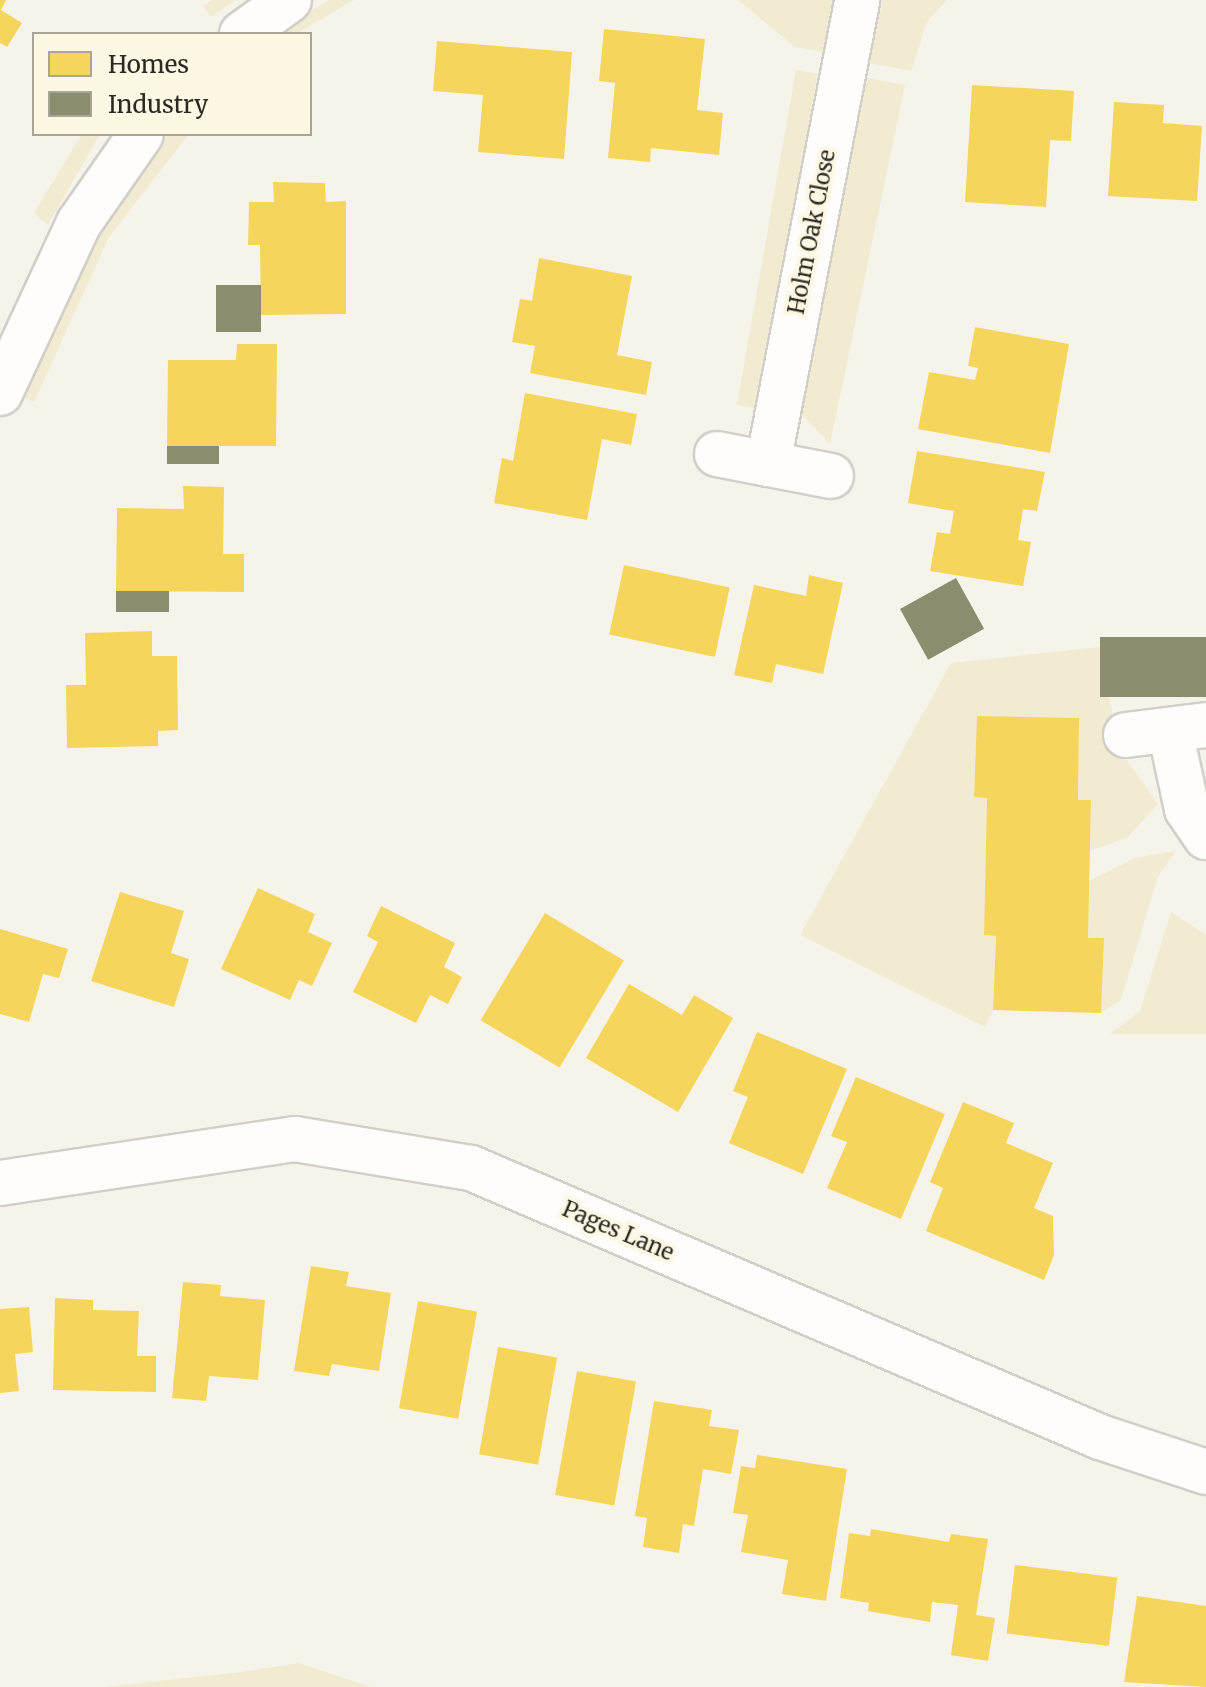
<!DOCTYPE html>
<html>
<head>
<meta charset="utf-8">
<style>
  body { margin:0 }
  #map { position:relative; width:1206px; height:1687px; overflow:hidden; background:#f6f4ea; font-family:Merriweather,serif }
  div>[style] { position:absolute }
  [style*='--x'] { left:calc(var(--x)*1px); top:calc(var(--y)*1px); width:calc(var(--w)*1px); rotate:calc(var(--a)*1deg) }
  .green>* { inset:0; background:#f0ebd1; transform-origin:0 0 }
  .homes>* { inset:0; background:#f6d55c; transform-origin:0 0 }
  .industry>* { inset:0; background:#8c8c6e; transform-origin:0 0 }
  .roads { filter:drop-shadow(2px 0 #d1cfc7) drop-shadow(-2px 0 #d1cfc7) drop-shadow(0 2px #d1cfc7) drop-shadow(0 -2px #d1cfc7) }
  .minor>* { height:44px; margin:-22px; padding:0 22px; transform-origin:22px; border-radius:22px; background:#fefdfc }
  span { translate:-50% -50%; white-space:nowrap; text-align:center; line-height:1.15; -webkit-text-stroke:8px #fcf8e4; paint-order:stroke }
  .street-label { font-size:22px; color:#2b2922 }
  .legend { position:absolute; left:32px; top:32px; width:280px; height:104px; box-sizing:border-box; background:#fcf8e4; border:2px solid #a8a596; margin:0; padding:10px 14px; list-style:none; font-size:24px; color:#2b2922 }
  .legend li { display:flex; align-items:center; gap:16px; height:40px }
  .legend b { width:40px; border:2px solid #a8a596 }
</style>
</head>
<body>
<div id="map">
  <div class="green">
    <i style="clip-path:polygon(212px 0,235px 0,211px 17px,203px 6px)"></i>
    <i style="clip-path:polygon(329px 0,354px 0,296px 34px,272px 34px)"></i>
    <i style="clip-path:polygon(738px 0,832px 0,824px 52px,795px 47px)"></i>
    <i style="clip-path:polygon(883px 0,947px 0,927px 22px,911px 71px,869px 63px)"></i>
    <i style="left:796px;top:70px;width:22px;height:340px;rotate:10deg"></i>
    <i style="clip-path:polygon(864px 77px,905px 85px,830px 444px,801px 414px)"></i>
    <i style="clip-path:polygon(82px 134px,100px 134px,48px 225px,34px 213px)"></i>
    <i style="clip-path:polygon(169px 134px,189px 134px,109px 237px,34px 402px,21px 396px,99px 231px)"></i>
    <i style="clip-path:polygon(1100px 647px,1119px 749px,1158px 804px,1128px 837px,1090px 851px,1091px 800px,1078px 800px,1079px 718px,977px 716px,974px 797px,987px 798px,984px 935px,996px 936px,993px 1010px,985px 1027px,800px 935px,951px 663px)"></i>
    <i style="clip-path:polygon(1176px 851px,1158px 876px,1121px 1000px,1101px 1013px,1104px 939px,1088px 938px,1089px 881px,1135px 858px)"></i>
    <i style="clip-path:polygon(1171px 912px,1206px 935px,1206px 1034px,1110px 1034px,1140px 1011px)"></i>
    <i style="clip-path:polygon(299px 1663px,371px 1687px,103px 1687px,242px 1672px)"></i>
  </div>
  <div class="homes">
    <i style="clip-path:polygon(0 0,6px 0,1px 10px,22px 23px,7px 47px,0 43px)"></i>
    <i style="clip-path:polygon(604px 29px,705px 39px,697px 110px,723px 113px,719px 155px,651px 148px,650px 162px,608px 158px,615px 83px,599px 81px)"></i>
    <i style="clip-path:polygon(437px 41px,572px 52px,564px 159px,478px 152px,483px 95px,433px 91px)"></i>
    <i style="clip-path:polygon(972px 85px,1074px 91px,1071px 141px,1050px 140px,1046px 207px,965px 202px)"></i>
    <i style="clip-path:polygon(1114px 102px,1164px 105px,1163px 123px,1202px 126px,1197px 201px,1108px 196px)"></i>
    <i style="clip-path:polygon(273px 182px,325px 183px,326px 202px,346px 201px,346px 314px,261px 315px,260px 245px,248px 245px,249px 202px,274px 202px)"></i>
    <i style="clip-path:polygon(539px 258px,632px 276px,617px 355px,652px 362px,646px 395px,530px 373px,535px 346px,512px 342px,520px 299px,532px 301px)"></i>
    <i style="clip-path:polygon(975px 327px,1069px 344px,1050px 453px,918px 429px,929px 372px,975px 380px,978px 368px,968px 366px)"></i>
    <i style="clip-path:polygon(237px 344px,277px 344px,276px 446px,167px 446px,168px 360px,236px 360px)"></i>
    <i style="clip-path:polygon(525px 393px,637px 414px,631px 445px,602px 439px,587px 520px,494px 503px,502px 458px,513px 461px)"></i>
    <i style="clip-path:polygon(917px 451px,1045px 472px,1037px 511px,1023px 509px,1018px 540px,1031px 542px,1023px 586px,930px 571px,937px 532px,950px 534px,954px 511px,908px 503px)"></i>
    <i style="clip-path:polygon(183px 486px,224px 487px,223px 554px,244px 554px,244px 592px,116px 591px,117px 508px,184px 509px)"></i>
    <i style="left:624px;top:565px;width:108px;height:71px;rotate:12deg"></i>
    <i style="clip-path:polygon(809px 575px,843px 583px,823px 674px,776px 664px,772px 683px,734px 675px,754px 585px,806px 596px)"></i>
    <i style="clip-path:polygon(152px 631px,152px 656px,177px 656px,178px 730px,158px 731px,158px 746px,67px 748px,66px 685px,86px 685px,85px 633px)"></i>
    <i style="clip-path:polygon(977px 716px,1079px 718px,1078px 800px,1091px 800px,1088px 938px,1104px 938px,1101px 1013px,993px 1010px,996px 936px,984px 935px,987px 798px,974px 797px)"></i>
    <i style="clip-path:polygon(258px 888px,315px 914px,308px 932px,332px 943px,312px 986px,299px 980px,290px 1000px,221px 969px)"></i>
    <i style="clip-path:polygon(120px 892px,184px 911px,171px 953px,189px 959px,174px 1007px,91px 981px)"></i>
    <i style="clip-path:polygon(381px 906px,455px 943px,444px 967px,462px 977px,448px 1004px,430px 995px,416px 1023px,353px 992px,378px 942px,367px 936px)"></i>
    <i style="left:545px;top:913px;width:92px;height:125px;rotate:31deg"></i>
    <i style="clip-path:polygon(0 929px,68px 949px,59px 978px,43px 974px,29px 1022px,0 1014px)"></i>
    <i style="clip-path:polygon(629px 984px,682px 1015px,694px 995px,733px 1018px,678px 1112px,586px 1058px)"></i>
    <i style="clip-path:polygon(757px 1032px,847px 1069px,803px 1174px,729px 1143px,748px 1097px,733px 1091px)"></i>
    <i style="clip-path:polygon(856px 1077px,945px 1114px,901px 1219px,827px 1188px,847px 1142px,831px 1136px)"></i>
    <i style="clip-path:polygon(963px 1102px,1014px 1123px,1006px 1143px,1053px 1163px,1034px 1208px,1053px 1216px,1054px 1255px,1044px 1280px,926px 1231px,943px 1188px,930px 1182px)"></i>
    <i style="clip-path:polygon(311px 1266px,349px 1272px,346px 1286px,391px 1293px,379px 1371px,332px 1364px,329px 1376px,294px 1371px)"></i>
    <i style="clip-path:polygon(183px 1282px,221px 1285px,220px 1296px,265px 1300px,258px 1380px,209px 1376px,206px 1401px,172px 1398px)"></i>
    <i style="clip-path:polygon(55px 1298px,93px 1300px,93px 1310px,139px 1311px,137px 1356px,156px 1356px,156px 1392px,53px 1390px)"></i>
    <i style="left:418px;top:1301px;width:60px;height:109px;rotate:10deg"></i>
    <i style="clip-path:polygon(29px 1307px,33px 1352px,15px 1354px,19px 1391px,0 1393px,0 1309px)"></i>
    <i style="left:498px;top:1347px;width:60px;height:109px;rotate:10deg"></i>
    <i style="left:577px;top:1371px;width:60px;height:126px;rotate:10deg"></i>
    <i style="clip-path:polygon(654px 1401px,712px 1410px,709px 1426px,739px 1430px,731px 1474px,703px 1469px,694px 1526px,683px 1524px,679px 1553px,643px 1547px,647px 1518px,635px 1516px)"></i>
    <i style="clip-path:polygon(757px 1455px,847px 1469px,826px 1601px,782px 1594px,788px 1560px,741px 1552px,748px 1515px,733px 1513px,741px 1466px,755px 1468px)"></i>
    <i style="clip-path:polygon(871px 1529px,949px 1542px,951px 1534px,988px 1539px,976px 1615px,995px 1618px,988px 1661px,951px 1655px,958px 1605px,932px 1602px,930px 1622px,868px 1611px,869px 1603px,840px 1598px,849px 1533px,870px 1536px)"></i>
    <i style="left:1015px;top:1565px;width:103px;height:69px;rotate:7deg"></i>
    <i style="clip-path:polygon(1137px 1596px,1206px 1606px,1206px 1687px,1124px 1682px)"></i>
  </div>
  <div class="industry">
    <i style="left:216px;top:285px;width:45px;height:47px"></i>
    <i style="left:167px;top:446px;width:52px;height:18px"></i>
    <i style="left:956px;top:578px;width:58px;height:64px;rotate:61deg"></i>
    <i style="left:116px;top:591px;width:53px;height:21px"></i>
    <i style="left:1206px;top:637px;width:60px;height:106px;rotate:90deg"></i>
  </div>
  <div class="roads">
    <div class="minor">
      <i style="--x:242;--y:34;--w:58;--a:-35.9"></i>
      <i style="--x:0;--y:393;--w:187;--a:-65.1"></i>
      <i style="--x:79;--y:223;--w:108;--a:-55.1"></i>
      <i style="--x:717;--y:454;--w:116;--a:10.9"></i>
      <i style="--x:768;--y:464;--w:472;--a:-79.1"></i>
      <i style="--x:1170;--y:730;--w:81;--a:77.9"></i>
      <i style="--x:1187;--y:809;--w:34;--a:56"></i>
      <i style="--x:1126;--y:735;--w:81;--a:-7.1"></i>
      <i style="--x:0;--y:1183;--w:298;--a:-8.5"></i>
      <i style="--x:295;--y:1139;--w:178;--a:9.4"></i>
      <i style="--x:471;--y:1168;--w:684;--a:23.15"></i>
      <i style="--x:1100;--y:1437;--w:112;--a:18.3"></i>
    </div>
  </div>
  <div class="street-label">
    <span style="left:812px;top:232px;rotate:-79deg">Holm Oak Close</span>
    <span style="left:618px;top:1231px;rotate:23deg">Pages Lane</span>
  </div>
  <ul class="legend">
  <li><b style="height:22px;background:#f6d55c"></b>Homes</li>
  <li><b style="height:22px;background:#8c8c6e"></b>Industry</li>
  </ul>
</div>
</body>
</html>
